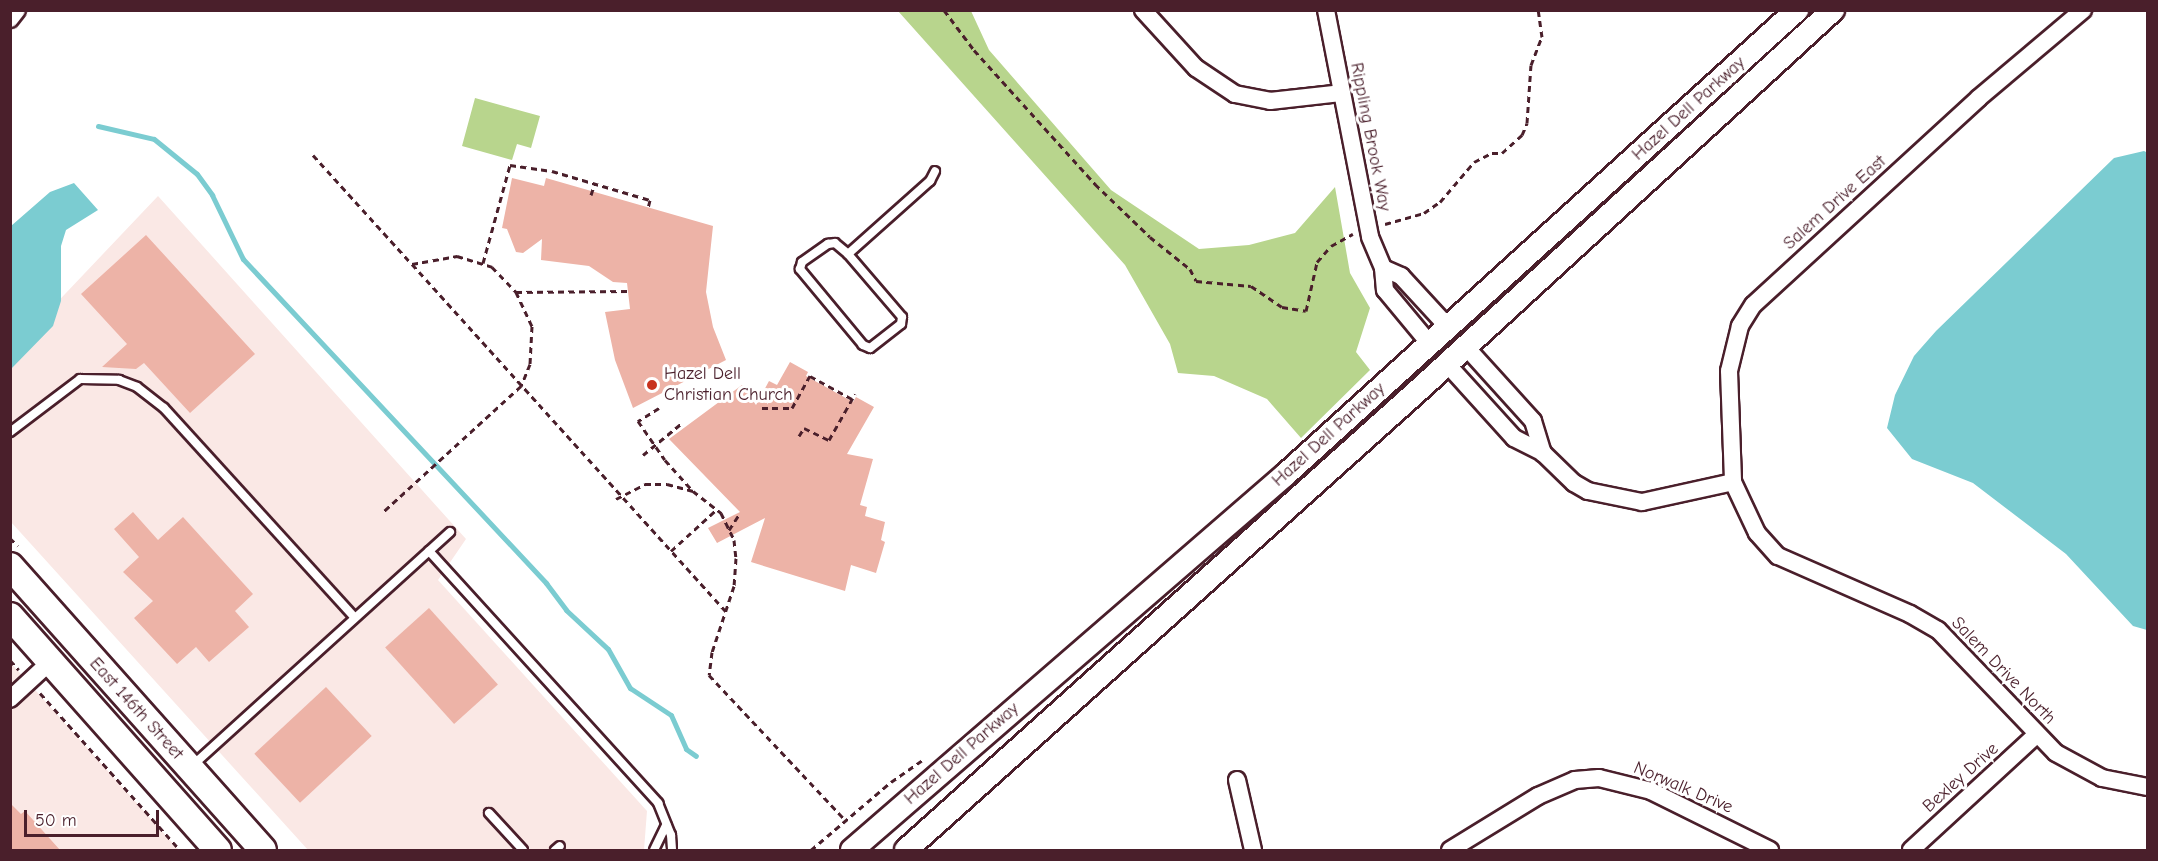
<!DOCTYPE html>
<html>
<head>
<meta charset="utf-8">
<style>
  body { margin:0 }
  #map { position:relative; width:2158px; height:861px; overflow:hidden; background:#fff; font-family:"Comic Neue",sans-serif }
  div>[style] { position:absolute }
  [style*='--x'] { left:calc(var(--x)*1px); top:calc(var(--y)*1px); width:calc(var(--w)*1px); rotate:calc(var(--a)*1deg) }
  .built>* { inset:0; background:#fae8e5 }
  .green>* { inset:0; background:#b8d58d }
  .water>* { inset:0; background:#7bccd1 }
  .stream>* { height:5px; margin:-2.5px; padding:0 2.5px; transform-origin:2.5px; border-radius:2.5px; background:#7bccd1 }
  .building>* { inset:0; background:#edb3a7; transform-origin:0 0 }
  .path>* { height:3px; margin-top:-1.5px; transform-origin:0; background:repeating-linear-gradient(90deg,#4a1f2b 0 6px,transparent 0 10.5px) }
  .roads { filter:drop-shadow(2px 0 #4a1f2b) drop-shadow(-2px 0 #4a1f2b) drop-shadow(0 2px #4a1f2b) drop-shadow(0 -2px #4a1f2b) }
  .lane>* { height:8px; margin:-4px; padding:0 4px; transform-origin:4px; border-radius:4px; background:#fff }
  .street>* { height:16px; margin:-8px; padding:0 8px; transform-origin:8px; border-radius:8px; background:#fff }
  .secondary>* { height:22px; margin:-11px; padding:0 11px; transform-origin:11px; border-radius:11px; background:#fff }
  .primary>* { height:26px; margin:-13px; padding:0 13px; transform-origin:13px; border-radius:13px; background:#fff }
  .dots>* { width:16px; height:16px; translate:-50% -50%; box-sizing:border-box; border:3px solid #fff; border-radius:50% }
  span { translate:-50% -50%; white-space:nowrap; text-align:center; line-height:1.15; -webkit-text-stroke:6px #fff; paint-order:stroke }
  .street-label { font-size:18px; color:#4a1f2b }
  .poi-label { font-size:18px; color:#4a1f2b }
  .left { translate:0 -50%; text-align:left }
  .frame { position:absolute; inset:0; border:12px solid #4a1f2b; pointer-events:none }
  .scale { position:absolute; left:24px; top:810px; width:135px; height:27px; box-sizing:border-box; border:3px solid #4a1f2b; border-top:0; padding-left:8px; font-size:18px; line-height:21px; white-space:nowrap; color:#4a1f2b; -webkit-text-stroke:4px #fff; paint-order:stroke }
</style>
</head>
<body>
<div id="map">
  <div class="built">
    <i style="clip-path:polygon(158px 196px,466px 539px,438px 580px,647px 811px,644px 850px,308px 850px,11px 522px,10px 352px)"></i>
    <i style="clip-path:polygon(11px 663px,179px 850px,11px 850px)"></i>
  </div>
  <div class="green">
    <i style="clip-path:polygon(898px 11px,971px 11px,989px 50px,1111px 190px,1199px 249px,1249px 245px,1295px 233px,1335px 187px,1350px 273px,1370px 308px,1356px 352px,1370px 370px,1301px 438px,1267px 399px,1214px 376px,1178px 373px,1170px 344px,1125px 265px)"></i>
    <i style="clip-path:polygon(475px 98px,540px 116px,531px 148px,517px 144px,512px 160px,462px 146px)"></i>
  </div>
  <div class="water">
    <i style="clip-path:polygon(2144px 151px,2148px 153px,2147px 630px,2133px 626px,2066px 554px,1973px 483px,1912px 459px,1887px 428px,1895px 395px,1914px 356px,1936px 331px,2114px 158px)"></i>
    <i style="clip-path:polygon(74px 183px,98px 210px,66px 230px,61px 246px,61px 301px,53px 326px,11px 369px,11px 226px,50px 192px)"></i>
  </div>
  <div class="stream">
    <i style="--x:98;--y:126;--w:57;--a:13.1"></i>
    <i style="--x:154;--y:139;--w:55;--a:39.1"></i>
    <i style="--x:197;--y:174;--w:26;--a:54"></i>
    <i style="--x:212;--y:195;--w:71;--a:64.2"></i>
    <i style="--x:243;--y:259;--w:444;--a:46.9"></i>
    <i style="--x:546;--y:583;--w:34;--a:53"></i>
    <i style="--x:566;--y:610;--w:57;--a:42.9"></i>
    <i style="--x:608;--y:649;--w:45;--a:60.6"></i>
    <i style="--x:630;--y:688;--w:49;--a:33.4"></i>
    <i style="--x:671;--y:715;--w:37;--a:66"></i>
    <i style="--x:686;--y:749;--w:12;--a:35"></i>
  </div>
  <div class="building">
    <i style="clip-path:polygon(512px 178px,544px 186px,546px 178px,713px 226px,706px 292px,713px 327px,726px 360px,633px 408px,615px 360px,605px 312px,630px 309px,627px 283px,613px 282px,589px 266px,541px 260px,542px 239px,523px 253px,516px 252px,507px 229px,502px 228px)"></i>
    <i style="clip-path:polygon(146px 235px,255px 354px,190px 413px,144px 363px,136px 369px,102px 367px,127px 344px,81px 294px)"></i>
    <i style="clip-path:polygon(790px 362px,808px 372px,806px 376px,853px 402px,856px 397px,874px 407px,847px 454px,873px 459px,860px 505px,867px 507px,865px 516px,885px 522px,881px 540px,885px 542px,876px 573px,851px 565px,845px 591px,751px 562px,765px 518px,717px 543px,708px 528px,740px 512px,669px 439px,742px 385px,756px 405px,769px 381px,777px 385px)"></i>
    <i style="clip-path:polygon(133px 512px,158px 540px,183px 517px,253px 594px,235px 611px,249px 627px,209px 662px,196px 647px,177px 664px,134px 618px,153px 601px,123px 572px,139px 557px,114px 529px)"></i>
    <i style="left:429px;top:608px;width:103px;height:59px;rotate:48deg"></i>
    <i style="left:326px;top:687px;width:67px;height:98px;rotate:47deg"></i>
    <i style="clip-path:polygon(10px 803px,21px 814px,25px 811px,60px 850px,10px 850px)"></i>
  </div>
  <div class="path">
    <i style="--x:944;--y:10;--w:50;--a:53.1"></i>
    <i style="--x:974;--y:50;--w:181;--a:47.9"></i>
    <i style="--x:1095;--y:184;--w:76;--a:43.9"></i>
    <i style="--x:1150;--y:237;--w:51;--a:38.7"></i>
    <i style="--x:1190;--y:269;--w:13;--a:63"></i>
    <i style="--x:1196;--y:281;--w:55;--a:5.2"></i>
    <i style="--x:1251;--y:286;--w:37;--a:34"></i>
    <i style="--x:1282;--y:307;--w:24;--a:9"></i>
    <i style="--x:1306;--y:311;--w:50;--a:-77.3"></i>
    <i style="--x:1317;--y:262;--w:21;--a:-49"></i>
    <i style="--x:1331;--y:246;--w:25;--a:-29"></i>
    <i style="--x:313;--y:155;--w:147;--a:47.8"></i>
    <i style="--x:412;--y:264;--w:46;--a:-10.1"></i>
    <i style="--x:457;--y:256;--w:37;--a:17"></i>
    <i style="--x:492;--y:267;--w:35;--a:46"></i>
    <i style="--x:516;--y:292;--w:38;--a:65"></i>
    <i style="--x:532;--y:326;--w:38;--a:93"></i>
    <i style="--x:530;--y:364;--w:24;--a:112"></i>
    <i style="--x:521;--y:386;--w:187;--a:137.6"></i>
    <i style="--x:591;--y:195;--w:13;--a:-72"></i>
    <i style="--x:1385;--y:224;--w:41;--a:-15.8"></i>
    <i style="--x:1424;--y:213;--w:19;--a:-35"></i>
    <i style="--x:1440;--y:202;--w:52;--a:-49.6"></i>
    <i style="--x:1474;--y:162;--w:20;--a:-27"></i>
    <i style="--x:1492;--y:153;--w:10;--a:0"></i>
    <i style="--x:1502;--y:153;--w:27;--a:-42"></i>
    <i style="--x:1522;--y:135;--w:13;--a:-67"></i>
    <i style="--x:1527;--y:123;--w:58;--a:-86.1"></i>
    <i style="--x:1531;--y:65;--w:30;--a:-69"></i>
    <i style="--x:1542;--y:37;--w:27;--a:-98"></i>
    <i style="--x:483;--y:263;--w:102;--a:-74.6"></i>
    <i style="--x:510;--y:165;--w:42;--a:8.1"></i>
    <i style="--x:552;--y:171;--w:102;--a:16.5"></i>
    <i style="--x:650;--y:200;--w:8;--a:104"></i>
    <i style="--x:412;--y:264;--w:469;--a:47.9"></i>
    <i style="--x:516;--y:292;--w:112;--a:-0.5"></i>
    <i style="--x:659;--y:408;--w:25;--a:148"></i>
    <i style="--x:638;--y:421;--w:47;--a:55.3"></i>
    <i style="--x:665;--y:460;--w:40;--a:48"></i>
    <i style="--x:762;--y:408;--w:30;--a:0"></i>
    <i style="--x:792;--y:408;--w:37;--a:-61"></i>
    <i style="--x:810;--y:376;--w:48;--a:28.7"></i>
    <i style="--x:799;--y:436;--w:9;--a:-58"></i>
    <i style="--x:804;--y:428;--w:28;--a:26"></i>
    <i style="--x:829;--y:440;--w:53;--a:-60.5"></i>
    <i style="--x:643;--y:455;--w:50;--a:-39.4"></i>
    <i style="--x:616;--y:499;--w:33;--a:-27"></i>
    <i style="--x:645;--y:484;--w:22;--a:0"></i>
    <i style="--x:667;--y:484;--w:27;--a:15"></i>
    <i style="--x:693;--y:491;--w:36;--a:38"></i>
    <i style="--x:721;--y:513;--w:30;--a:64"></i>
    <i style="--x:734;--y:540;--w:18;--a:84"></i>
    <i style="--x:736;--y:558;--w:28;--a:94"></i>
    <i style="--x:734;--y:586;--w:70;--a:108.4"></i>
    <i style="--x:712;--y:652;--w:23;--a:97"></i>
    <i style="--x:709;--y:675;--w:199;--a:46.8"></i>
    <i style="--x:729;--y:530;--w:20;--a:-57"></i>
    <i style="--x:10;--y:538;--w:11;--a:45"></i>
    <i style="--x:671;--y:551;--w:61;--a:-42.3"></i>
    <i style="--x:10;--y:660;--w:13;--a:48"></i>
    <i style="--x:40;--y:693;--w:210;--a:48.3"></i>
    <i style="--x:811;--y:850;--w:105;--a:-40.4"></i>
    <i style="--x:891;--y:782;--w:40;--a:-34.9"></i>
  </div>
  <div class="roads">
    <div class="lane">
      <i style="--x:848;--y:254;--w:83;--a:49.4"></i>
      <i style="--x:902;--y:317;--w:7;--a:98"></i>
      <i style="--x:901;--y:324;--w:39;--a:142"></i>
      <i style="--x:870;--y:348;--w:8;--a:-157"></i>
      <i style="--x:863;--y:345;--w:99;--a:-129.7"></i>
      <i style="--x:800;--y:269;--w:7;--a:-74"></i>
      <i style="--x:802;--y:262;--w:32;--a:-35"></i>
      <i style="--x:828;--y:244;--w:7;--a:-8"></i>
      <i style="--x:835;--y:243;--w:17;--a:40"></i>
      <i style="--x:848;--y:254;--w:110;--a:-41.7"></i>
      <i style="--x:930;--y:181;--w:11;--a:-63"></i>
      <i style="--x:10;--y:432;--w:88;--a:-37.1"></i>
      <i style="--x:80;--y:379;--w:39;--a:1"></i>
      <i style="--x:119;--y:380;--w:19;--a:21"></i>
      <i style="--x:137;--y:387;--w:34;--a:38"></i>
      <i style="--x:164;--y:408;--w:282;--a:47.7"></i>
      <i style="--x:429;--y:551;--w:341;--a:47.7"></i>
      <i style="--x:658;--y:803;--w:35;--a:68"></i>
      <i style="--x:671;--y:835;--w:15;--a:86"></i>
      <i style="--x:193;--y:765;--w:347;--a:-42.2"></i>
      <i style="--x:489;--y:813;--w:50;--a:47.4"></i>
      <i style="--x:555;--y:850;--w:6;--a:-39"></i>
      <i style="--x:654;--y:850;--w:28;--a:-64"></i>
    </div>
    <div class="street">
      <i style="--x:1143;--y:10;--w:79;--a:47.6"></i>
      <i style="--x:1196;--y:68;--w:47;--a:33.7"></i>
      <i style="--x:1235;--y:94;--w:36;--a:11"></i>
      <i style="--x:1270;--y:101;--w:71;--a:-6.4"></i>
      <i style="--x:1326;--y:10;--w:231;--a:79"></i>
      <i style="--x:1370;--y:237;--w:34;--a:67"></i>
      <i style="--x:1383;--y:268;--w:22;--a:85"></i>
      <i style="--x:1385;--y:290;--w:70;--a:50.2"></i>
      <i style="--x:2083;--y:10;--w:136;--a:139.8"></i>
      <i style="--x:1979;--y:98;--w:306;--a:137.5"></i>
      <i style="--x:1753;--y:305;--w:25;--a:122"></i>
      <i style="--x:1740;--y:326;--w:46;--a:103.7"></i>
      <i style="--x:1729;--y:371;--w:111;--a:87.9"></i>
      <i style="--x:1733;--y:482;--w:56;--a:64.8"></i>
      <i style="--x:1757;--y:533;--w:31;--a:48"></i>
      <i style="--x:1778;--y:556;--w:144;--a:23.7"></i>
      <i style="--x:1910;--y:614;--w:32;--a:30"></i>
      <i style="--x:1938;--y:630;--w:170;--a:46.2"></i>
      <i style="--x:2056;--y:753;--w:52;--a:28.5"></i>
      <i style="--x:2102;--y:778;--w:47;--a:11.1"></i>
      <i style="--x:10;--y:19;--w:11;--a:-52"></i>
      <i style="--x:1383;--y:268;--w:20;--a:24"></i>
      <i style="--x:1401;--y:276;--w:69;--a:47.3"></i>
      <i style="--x:1466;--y:347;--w:100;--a:47.8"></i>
      <i style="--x:1533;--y:421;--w:34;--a:73"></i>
      <i style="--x:1447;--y:364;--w:100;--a:47.8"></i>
      <i style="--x:1514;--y:438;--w:33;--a:27"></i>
      <i style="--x:1543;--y:453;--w:43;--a:44.1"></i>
      <i style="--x:1574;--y:483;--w:16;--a:30"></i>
      <i style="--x:1588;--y:491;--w:55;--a:11.5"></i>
      <i style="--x:1642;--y:502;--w:93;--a:-12.4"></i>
      <i style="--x:10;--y:699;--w:54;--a:-42.8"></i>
      <i style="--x:1237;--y:780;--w:72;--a:77.1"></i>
      <i style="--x:1450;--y:850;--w:103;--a:-31.5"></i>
      <i style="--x:1538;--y:796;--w:40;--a:-23.4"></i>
      <i style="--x:1575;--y:780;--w:24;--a:-5"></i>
      <i style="--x:1599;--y:778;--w:54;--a:14"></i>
      <i style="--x:1651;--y:791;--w:133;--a:26.4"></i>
      <i style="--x:1911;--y:850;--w:171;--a:-42.6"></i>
    </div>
    <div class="secondary">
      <i style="--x:852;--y:850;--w:573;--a:-40.89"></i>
      <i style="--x:1285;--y:475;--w:692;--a:-42.25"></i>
      <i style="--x:906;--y:850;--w:696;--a:-41.91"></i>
      <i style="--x:1424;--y:385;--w:555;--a:-42.52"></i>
    </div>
    <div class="primary">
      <i style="--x:10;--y:566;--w:380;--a:48.3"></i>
      <i style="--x:10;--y:616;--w:313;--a:48.4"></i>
    </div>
  </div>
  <div class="dots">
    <i style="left:652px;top:385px;background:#c8321e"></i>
  </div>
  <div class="street-label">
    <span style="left:1689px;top:109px;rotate:-42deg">Hazel Dell Parkway</span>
    <span style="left:1370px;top:137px;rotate:79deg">Rippling Brook Way</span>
    <span style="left:1835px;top:203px;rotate:-42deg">Salem Drive East</span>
    <span style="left:1329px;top:435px;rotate:-42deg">Hazel Dell Parkway</span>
    <span style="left:2003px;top:671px;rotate:46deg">Salem Drive North</span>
    <span style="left:136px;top:709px;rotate:48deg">East 146th Street</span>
    <span style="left:962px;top:754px;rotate:-41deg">Hazel Dell Parkway</span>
    <span style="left:1961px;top:778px;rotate:-42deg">Bexley Drive</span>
    <span style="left:1683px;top:788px;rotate:23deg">Norwalk Drive</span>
  </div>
  <div class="poi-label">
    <span class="left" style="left:664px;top:385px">Hazel Dell<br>Christian Church</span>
  </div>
  <div class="frame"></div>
  <div class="scale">50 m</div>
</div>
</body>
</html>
